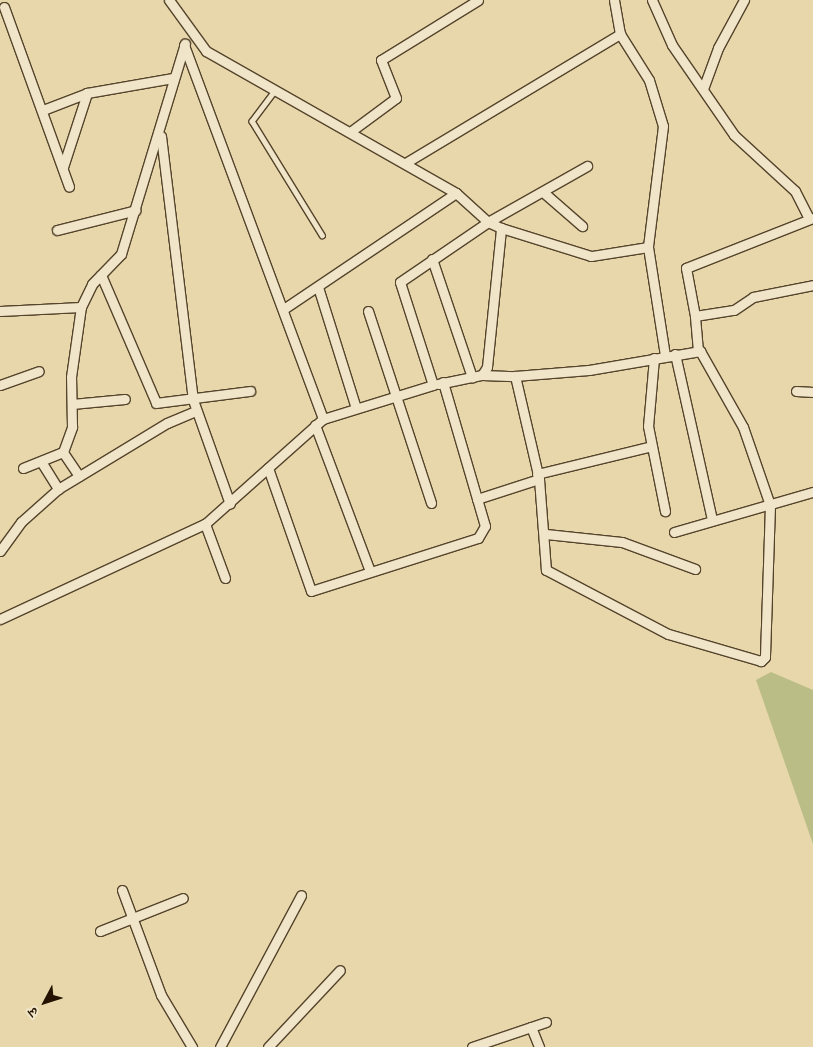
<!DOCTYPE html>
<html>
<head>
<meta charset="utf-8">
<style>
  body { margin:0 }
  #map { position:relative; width:813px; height:1047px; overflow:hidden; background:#e9d7ac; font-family:"IM FELL English","Noto Serif Devanagari",serif }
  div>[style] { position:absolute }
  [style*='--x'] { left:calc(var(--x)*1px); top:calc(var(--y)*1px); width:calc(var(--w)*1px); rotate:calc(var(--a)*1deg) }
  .green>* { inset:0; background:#bbbd86 }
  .roads { filter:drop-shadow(1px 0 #54442b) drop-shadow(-1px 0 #54442b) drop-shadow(0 1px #54442b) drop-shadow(0 -1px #54442b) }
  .lane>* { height:4.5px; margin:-2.25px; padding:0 2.25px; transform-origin:2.25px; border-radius:2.25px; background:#f1e5c9 }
  .street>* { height:9px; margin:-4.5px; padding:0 4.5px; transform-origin:4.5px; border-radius:4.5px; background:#f1e5c9 }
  span { translate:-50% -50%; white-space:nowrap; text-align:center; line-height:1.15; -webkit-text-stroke:4.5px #f1e5c9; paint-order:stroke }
  .north { position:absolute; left:20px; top:977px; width:50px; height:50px; -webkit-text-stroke:4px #f1e5c9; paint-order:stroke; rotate:230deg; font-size:14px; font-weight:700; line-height:20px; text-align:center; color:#231300 }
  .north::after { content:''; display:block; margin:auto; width:18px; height:22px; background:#231300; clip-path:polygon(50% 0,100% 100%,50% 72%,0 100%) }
</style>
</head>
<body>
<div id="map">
  <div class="green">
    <i style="clip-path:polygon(771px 672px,813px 690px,813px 844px,756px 680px)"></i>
  </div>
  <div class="roads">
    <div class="lane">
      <i style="--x:275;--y:91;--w:38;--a:127"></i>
      <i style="--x:252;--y:121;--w:134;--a:58.4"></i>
    </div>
    <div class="street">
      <i style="--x:169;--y:0;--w:63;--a:54"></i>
      <i style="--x:206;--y:51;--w:288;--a:29.6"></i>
      <i style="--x:456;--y:193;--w:206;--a:146.1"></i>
      <i style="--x:614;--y:0;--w:35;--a:80"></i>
      <i style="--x:652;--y:0;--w:49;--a:66"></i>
      <i style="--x:672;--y:45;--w:109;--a:55.4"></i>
      <i style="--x:734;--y:135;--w:83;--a:42.6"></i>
      <i style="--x:795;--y:191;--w:31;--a:63"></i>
      <i style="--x:4;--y:7;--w:191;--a:70.1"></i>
      <i style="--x:184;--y:45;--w:399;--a:69.6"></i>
      <i style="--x:323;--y:419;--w:115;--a:-17.2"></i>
      <i style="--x:433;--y:385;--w:108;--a:-107.8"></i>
      <i style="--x:400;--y:282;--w:107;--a:-34.3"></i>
      <i style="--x:488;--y:222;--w:43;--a:-137.8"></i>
      <i style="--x:703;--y:89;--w:44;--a:-69.9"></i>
      <i style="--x:718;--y:48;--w:55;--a:-61.6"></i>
      <i style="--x:43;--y:110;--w:47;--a:-21.1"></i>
      <i style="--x:350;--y:132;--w:57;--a:-36.5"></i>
      <i style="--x:396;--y:98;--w:41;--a:-111.5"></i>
      <i style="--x:381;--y:60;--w:114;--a:-31.7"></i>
      <i style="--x:161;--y:136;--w:266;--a:83.1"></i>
      <i style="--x:193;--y:400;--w:110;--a:70.4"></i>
      <i style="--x:407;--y:162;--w:249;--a:-31"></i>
      <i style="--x:620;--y:34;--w:54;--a:57.8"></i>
      <i style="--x:649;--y:80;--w:48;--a:73.1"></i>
      <i style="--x:663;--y:126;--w:122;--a:97.1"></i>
      <i style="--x:648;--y:247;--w:58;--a:171"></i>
      <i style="--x:591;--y:256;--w:94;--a:-162.7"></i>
      <i style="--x:63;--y:167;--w:78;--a:-72"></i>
      <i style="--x:87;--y:93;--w:87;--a:-9.9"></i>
      <i style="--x:543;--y:192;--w:52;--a:41.1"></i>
      <i style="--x:488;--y:222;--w:114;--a:-29.5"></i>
      <i style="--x:57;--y:230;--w:81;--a:-14.2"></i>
      <i style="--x:648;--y:247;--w:110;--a:81.1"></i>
      <i style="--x:432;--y:259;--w:125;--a:71.3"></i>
      <i style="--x:101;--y:275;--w:139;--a:66.7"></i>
      <i style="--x:156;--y:403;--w:95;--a:-7.3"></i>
      <i style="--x:318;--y:287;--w:127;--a:72.6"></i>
      <i style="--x:0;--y:311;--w:81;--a:-2.8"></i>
      <i style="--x:368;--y:311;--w:202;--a:71.8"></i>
      <i style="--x:695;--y:316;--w:49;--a:-100.6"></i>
      <i style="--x:686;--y:268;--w:136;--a:-21.5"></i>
      <i style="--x:698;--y:351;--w:35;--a:-95"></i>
      <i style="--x:695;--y:316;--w:39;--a:-9"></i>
      <i style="--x:734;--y:310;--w:23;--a:-34"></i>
      <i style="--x:753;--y:297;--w:61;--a:-11.3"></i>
      <i style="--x:700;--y:351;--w:87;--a:60.5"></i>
      <i style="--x:743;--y:427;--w:83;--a:70.9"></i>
      <i style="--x:770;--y:505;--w:152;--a:91.9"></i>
      <i style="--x:765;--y:657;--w:6;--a:135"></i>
      <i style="--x:761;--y:661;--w:97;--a:-163.8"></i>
      <i style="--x:668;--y:634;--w:138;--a:-152.3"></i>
      <i style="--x:546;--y:570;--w:91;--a:-94.4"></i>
      <i style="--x:539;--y:479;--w:106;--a:-103.1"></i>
      <i style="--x:515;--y:376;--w:74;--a:-4.6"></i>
      <i style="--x:589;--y:370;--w:113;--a:-9.7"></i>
      <i style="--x:675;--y:354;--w:169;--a:77.4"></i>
      <i style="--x:654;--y:358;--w:68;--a:95"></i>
      <i style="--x:648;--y:426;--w:87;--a:78.7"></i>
      <i style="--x:482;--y:375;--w:33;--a:2"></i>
      <i style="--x:438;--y:384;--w:45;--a:-11.6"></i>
      <i style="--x:482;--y:375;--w:9;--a:-58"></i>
      <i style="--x:487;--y:367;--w:140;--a:-84.2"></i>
      <i style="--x:501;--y:228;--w:14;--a:-155"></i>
      <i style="--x:0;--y:385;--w:41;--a:-19.7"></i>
      <i style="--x:796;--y:391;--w:17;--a:3"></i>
      <i style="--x:72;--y:404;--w:53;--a:-5.4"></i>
      <i style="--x:315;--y:425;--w:156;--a:69.4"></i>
      <i style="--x:42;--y:463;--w:31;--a:58"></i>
      <i style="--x:23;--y:468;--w:43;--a:-21.8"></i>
      <i style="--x:268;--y:468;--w:130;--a:70.7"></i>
      <i style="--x:311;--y:591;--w:175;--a:-17.6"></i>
      <i style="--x:478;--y:538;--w:14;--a:-60"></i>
      <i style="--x:485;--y:526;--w:150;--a:-106.3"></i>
      <i style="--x:537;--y:474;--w:118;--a:-13.7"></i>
      <i style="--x:79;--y:476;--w:29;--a:-124"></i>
      <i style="--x:63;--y:452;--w:27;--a:-70"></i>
      <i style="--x:72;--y:427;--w:50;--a:-91.1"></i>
      <i style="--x:71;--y:377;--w:71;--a:-81.9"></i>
      <i style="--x:81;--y:307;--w:25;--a:-64"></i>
      <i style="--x:92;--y:284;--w:42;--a:-46"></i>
      <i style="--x:121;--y:254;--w:220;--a:-73.1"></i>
      <i style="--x:477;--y:499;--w:65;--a:-17.9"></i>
      <i style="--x:674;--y:532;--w:145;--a:-16.1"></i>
      <i style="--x:546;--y:534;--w:76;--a:6"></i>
      <i style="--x:622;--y:542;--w:78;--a:20.3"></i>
      <i style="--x:0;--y:551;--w:36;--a:-54"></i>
      <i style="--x:21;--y:522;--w:50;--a:-41.7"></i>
      <i style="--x:58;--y:489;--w:127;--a:-31.2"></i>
      <i style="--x:167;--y:423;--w:30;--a:-23"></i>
      <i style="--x:225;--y:578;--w:58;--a:-110.3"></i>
      <i style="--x:205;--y:524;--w:158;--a:-41.7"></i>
      <i style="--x:0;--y:619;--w:226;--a:-24.9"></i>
      <i style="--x:122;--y:890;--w:112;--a:69.6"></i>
      <i style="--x:161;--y:995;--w:61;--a:59.2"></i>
      <i style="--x:100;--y:931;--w:89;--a:-21.7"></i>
      <i style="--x:531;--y:1027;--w:22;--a:68"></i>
      <i style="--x:220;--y:1047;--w:172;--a:-61.9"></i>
      <i style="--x:268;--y:1047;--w:105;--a:-46.9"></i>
      <i style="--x:472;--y:1047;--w:78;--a:-18.7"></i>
    </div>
  </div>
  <div class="north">उ</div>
</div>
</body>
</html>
